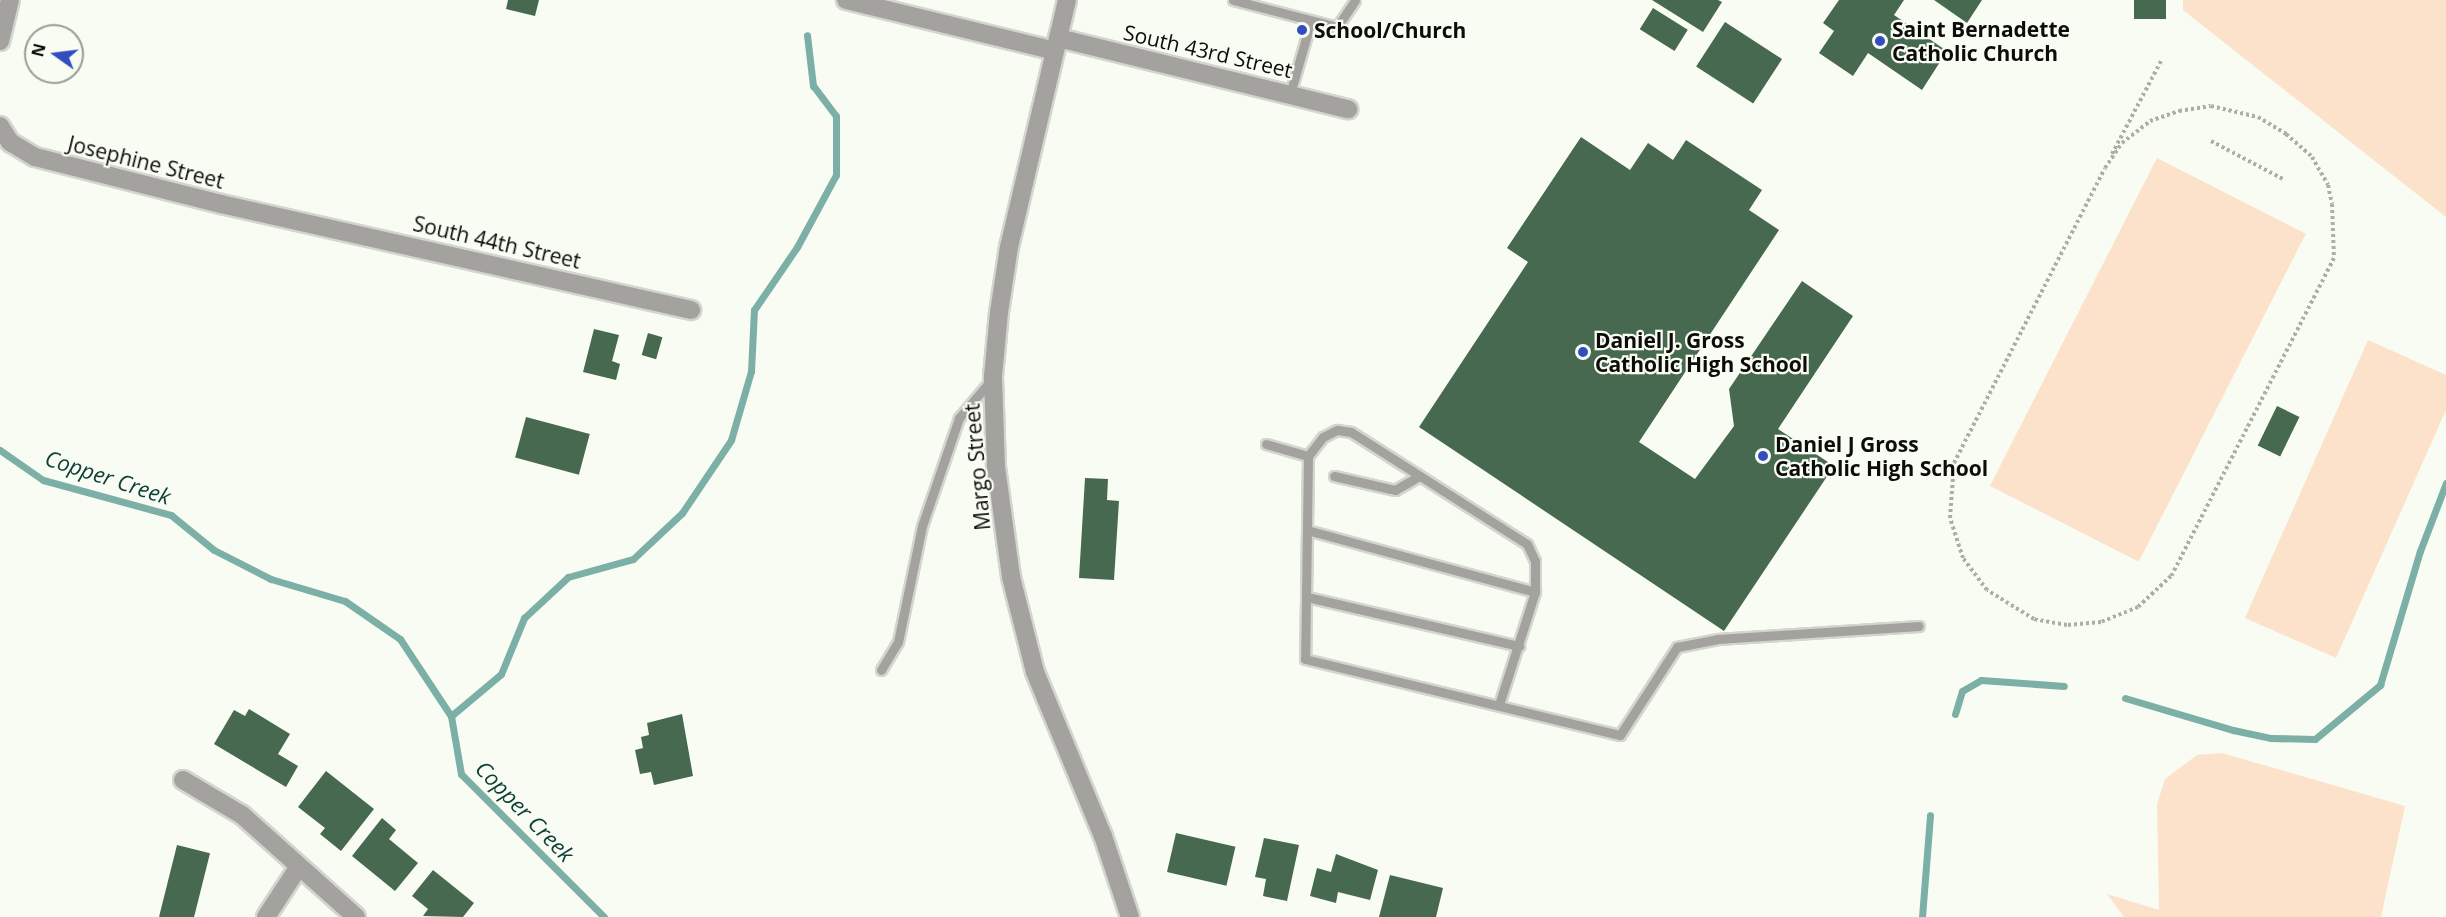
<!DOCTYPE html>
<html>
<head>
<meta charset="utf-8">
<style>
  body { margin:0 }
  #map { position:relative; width:2446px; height:917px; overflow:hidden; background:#f9fcf3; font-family:"Open Sans",sans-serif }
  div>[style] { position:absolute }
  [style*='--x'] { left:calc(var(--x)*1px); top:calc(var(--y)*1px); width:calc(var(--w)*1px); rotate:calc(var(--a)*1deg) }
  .green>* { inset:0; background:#fce2ca; transform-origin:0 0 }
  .stream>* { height:7px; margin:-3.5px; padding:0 3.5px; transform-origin:3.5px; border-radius:3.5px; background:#7cb0a6 }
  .building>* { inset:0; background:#46694f; transform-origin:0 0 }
  .path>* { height:4px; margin-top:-2px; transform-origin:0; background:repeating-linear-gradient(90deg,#acaea7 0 3px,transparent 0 6px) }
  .roads { filter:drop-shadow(2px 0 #d3d6ce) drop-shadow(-2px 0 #d3d6ce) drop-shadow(0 2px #d3d6ce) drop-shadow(0 -2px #d3d6ce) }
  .lane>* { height:9px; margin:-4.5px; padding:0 4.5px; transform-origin:4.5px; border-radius:4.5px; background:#a3a29e }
  .street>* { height:18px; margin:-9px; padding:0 9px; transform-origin:9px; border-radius:9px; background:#a3a29e }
  .dots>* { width:16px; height:16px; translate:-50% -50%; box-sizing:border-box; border:3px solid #f9fcf3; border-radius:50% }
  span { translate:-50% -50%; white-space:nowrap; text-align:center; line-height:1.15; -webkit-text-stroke:4.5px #f9fcf3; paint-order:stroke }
  .poi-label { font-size:21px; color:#0c0d0a; font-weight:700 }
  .left { translate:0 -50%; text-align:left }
  .street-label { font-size:21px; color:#0c0d0a }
  .water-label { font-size:22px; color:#0d3e37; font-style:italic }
  .north { position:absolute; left:24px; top:24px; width:60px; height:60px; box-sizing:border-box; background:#f9fcf3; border:2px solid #9a9c96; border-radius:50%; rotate:284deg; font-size:16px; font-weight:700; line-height:24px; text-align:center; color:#0c0d0a }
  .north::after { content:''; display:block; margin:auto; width:21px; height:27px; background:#324dbe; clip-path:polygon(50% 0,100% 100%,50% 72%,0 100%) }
</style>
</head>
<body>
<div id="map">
  <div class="green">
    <i style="clip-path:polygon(2183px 0,2446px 0,2446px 217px,2183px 10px)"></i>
    <i style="left:2157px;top:158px;width:167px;height:368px;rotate:27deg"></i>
    <i style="clip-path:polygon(2368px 340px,2446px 375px,2446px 410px,2336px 658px,2245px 618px)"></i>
    <i style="clip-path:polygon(2222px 753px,2405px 806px,2381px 917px,2124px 917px,2107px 894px,2159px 910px,2157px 804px,2165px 779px,2197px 755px)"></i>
  </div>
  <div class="stream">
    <i style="--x:0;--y:450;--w:52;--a:34.9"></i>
    <i style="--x:43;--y:480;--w:133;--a:15.3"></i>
    <i style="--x:171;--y:515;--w:55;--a:39.1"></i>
    <i style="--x:214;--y:550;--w:64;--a:27"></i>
    <i style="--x:271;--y:579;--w:77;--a:16.6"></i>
    <i style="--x:345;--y:601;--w:67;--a:34.6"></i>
    <i style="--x:400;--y:639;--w:92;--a:56.5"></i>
    <i style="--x:451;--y:716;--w:59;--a:80.2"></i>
    <i style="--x:461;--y:774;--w:202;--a:45"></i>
    <i style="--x:2125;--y:698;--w:113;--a:16.5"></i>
    <i style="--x:2233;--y:730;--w:39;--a:12"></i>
    <i style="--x:2271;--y:738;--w:44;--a:1.3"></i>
    <i style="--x:2315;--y:739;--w:85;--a:-39.7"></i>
    <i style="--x:2380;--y:685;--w:140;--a:-73.4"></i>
    <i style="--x:2420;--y:551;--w:73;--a:-69.1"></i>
    <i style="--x:1955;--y:714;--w:24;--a:-73"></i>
    <i style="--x:1962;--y:691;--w:22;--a:-30"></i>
    <i style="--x:1981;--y:680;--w:83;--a:4.1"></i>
    <i style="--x:451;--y:716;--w:65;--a:-40"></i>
    <i style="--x:501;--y:674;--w:61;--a:-67.7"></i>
    <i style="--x:524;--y:618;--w:60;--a:-43"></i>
    <i style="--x:568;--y:577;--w:67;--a:-15.5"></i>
    <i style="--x:633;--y:559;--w:67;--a:-43.2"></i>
    <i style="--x:682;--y:513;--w:88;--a:-56.1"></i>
    <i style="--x:731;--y:440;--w:72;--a:-73.8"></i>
    <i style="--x:751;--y:371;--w:61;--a:-87.2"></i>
    <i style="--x:754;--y:310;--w:76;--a:-55.7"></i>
    <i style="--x:797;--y:247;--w:82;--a:-61.6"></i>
    <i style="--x:836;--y:175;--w:59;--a:-90"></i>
    <i style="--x:836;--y:116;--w:38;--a:-127"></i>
    <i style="--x:813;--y:86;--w:51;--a:-96.7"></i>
    <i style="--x:1922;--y:917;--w:102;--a:-85.5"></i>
  </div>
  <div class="building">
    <i style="clip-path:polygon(508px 0,539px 0,535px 16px,506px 9px)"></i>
    <i style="clip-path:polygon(1652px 0,1718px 0,1722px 2px,1703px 32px)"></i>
    <i style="clip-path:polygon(1839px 0,1904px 0,1894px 15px,1947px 51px,1922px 90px,1868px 53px,1853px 76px,1819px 53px,1834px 31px,1823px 23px)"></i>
    <i style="clip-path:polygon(1934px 0,1982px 0,1967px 23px)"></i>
    <i style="left:2134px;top:0;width:32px;height:19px"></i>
    <i style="left:1653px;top:8px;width:41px;height:25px;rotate:32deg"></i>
    <i style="left:1725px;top:22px;width:68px;height:53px;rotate:33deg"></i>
    <i style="clip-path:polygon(1581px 137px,1630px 170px,1648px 143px,1673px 160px,1686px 140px,1762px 190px,1749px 210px,1779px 230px,1639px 442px,1695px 479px,1734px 426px,1729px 389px,1802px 281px,1853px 316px,1778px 429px,1834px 466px,1724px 631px,1419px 427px,1528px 262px,1507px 248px)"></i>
    <i style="clip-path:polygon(594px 329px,619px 335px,612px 361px,620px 364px,616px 380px,583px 372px)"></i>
    <i style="left:648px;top:333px;width:15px;height:23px;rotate:16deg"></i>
    <i style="left:2277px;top:406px;width:25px;height:44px;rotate:26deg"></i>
    <i style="left:526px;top:417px;width:66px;height:42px;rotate:15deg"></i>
    <i style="clip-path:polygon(1085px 478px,1108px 479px,1107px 500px,1119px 501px,1114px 580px,1079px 578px)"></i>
    <i style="clip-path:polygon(249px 709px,290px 734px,278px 754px,298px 766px,286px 787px,214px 744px,234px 710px,245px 716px)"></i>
    <i style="clip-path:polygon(682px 714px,693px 776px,654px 785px,651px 772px,640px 774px,635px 750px,643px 748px,641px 737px,649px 735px,647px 723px)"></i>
    <i style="clip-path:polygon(326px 771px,374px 809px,341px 851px,320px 834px,325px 828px,298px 807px)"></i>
    <i style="clip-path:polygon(382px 818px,396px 830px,389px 839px,418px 863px,395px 891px,352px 856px)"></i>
    <i style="left:1176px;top:833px;width:61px;height:40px;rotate:13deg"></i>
    <i style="clip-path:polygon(1264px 838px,1299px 845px,1287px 901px,1263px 896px,1266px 879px,1255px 877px)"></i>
    <i style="left:177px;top:845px;width:34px;height:74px;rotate:14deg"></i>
    <i style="clip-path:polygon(1336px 854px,1378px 870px,1370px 900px,1338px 892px,1336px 903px,1310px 896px,1317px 868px,1331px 872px)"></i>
    <i style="clip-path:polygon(433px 870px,474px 903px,463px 917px,423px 916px,428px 909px,412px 896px)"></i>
    <i style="clip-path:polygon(1390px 875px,1443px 888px,1436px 917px,1379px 917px)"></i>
  </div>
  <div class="path">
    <i style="--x:2211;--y:106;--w:48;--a:13.2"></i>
    <i style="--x:2258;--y:117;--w:33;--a:31"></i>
    <i style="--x:2286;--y:134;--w:35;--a:41"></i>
    <i style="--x:2312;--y:157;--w:32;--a:60"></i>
    <i style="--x:2328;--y:185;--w:19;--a:78"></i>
    <i style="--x:2332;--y:204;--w:54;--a:87.9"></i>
    <i style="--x:2334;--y:258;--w:357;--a:117.1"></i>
    <i style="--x:2171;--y:576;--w:45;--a:136.8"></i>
    <i style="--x:2138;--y:607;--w:40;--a:158"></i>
    <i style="--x:2101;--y:622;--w:34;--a:175"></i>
    <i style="--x:2067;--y:625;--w:34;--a:-170"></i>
    <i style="--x:2034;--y:619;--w:55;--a:-148.3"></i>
    <i style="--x:1987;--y:590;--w:40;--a:-127"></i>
    <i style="--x:1963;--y:558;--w:42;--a:-108"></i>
    <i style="--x:1950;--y:518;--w:55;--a:-85.8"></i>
    <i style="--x:1954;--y:463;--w:331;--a:-62.9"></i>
    <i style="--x:2105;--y:168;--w:30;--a:-56"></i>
    <i style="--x:2122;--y:143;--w:36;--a:-38"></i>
    <i style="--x:2150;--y:121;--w:31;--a:-19"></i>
    <i style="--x:2179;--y:111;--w:32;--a:-9"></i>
    <i style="--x:2211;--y:141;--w:84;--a:27.8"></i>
    <i style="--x:2112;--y:154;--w:105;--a:-62.2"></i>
  </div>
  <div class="roads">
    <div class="lane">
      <i style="--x:1233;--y:0;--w:107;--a:14.6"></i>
      <i style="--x:1337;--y:27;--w:32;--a:-56"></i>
      <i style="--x:1290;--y:94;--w:76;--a:-74"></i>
      <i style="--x:1266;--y:444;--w:44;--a:15.9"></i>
      <i style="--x:1308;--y:456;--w:203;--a:90.8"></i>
      <i style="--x:1305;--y:659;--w:324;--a:13.6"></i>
      <i style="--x:1620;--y:735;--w:105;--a:-57.1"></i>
      <i style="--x:1677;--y:647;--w:42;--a:-11"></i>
      <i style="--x:1718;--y:639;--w:201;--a:-3.7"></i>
      <i style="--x:1308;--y:456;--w:24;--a:-52"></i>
      <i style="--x:1323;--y:437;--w:16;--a:-27"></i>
      <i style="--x:1337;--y:430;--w:14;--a:8"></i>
      <i style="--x:1351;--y:432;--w:209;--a:32.5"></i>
      <i style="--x:1527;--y:544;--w:19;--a:65"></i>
      <i style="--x:1535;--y:561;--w:31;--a:90"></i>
      <i style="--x:1535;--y:592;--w:119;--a:107.7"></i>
      <i style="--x:1334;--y:476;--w:63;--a:12.9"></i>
      <i style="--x:1395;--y:490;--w:28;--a:-30"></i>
      <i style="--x:1307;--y:530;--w:236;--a:15.2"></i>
      <i style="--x:1307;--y:597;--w:218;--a:13"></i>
      <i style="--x:881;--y:670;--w:33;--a:-59"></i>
      <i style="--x:898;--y:642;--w:118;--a:-78.3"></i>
      <i style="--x:922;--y:526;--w:114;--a:-71.1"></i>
      <i style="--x:959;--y:418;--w:51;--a:-49.8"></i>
    </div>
    <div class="street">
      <i style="--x:846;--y:0;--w:215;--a:13.7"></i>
      <i style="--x:1067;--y:0;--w:254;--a:103.2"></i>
      <i style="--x:1009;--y:247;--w:66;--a:98.7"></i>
      <i style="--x:999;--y:312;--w:65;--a:95.3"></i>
      <i style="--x:993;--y:377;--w:90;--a:88.1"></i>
      <i style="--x:996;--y:467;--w:111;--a:82.2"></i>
      <i style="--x:1011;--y:577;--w:98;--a:75.8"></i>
      <i style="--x:1035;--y:672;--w:178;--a:67.5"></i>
      <i style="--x:1103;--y:836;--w:85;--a:71.6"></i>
      <i style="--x:1058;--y:38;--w:299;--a:13.8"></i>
      <i style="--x:0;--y:41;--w:42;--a:-76.3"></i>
      <i style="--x:0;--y:126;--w:19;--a:58"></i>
      <i style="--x:10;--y:142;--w:29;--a:31"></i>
      <i style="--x:35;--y:157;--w:192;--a:14.2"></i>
      <i style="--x:221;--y:204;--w:482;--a:12.7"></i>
      <i style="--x:183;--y:780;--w:69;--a:30.7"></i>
      <i style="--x:242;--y:815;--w:153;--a:41.8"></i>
      <i style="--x:266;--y:917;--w:59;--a:-56.9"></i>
    </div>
  </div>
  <div class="dots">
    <i style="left:1302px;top:30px;background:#324dbe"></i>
    <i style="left:1880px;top:41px;background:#324dbe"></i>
    <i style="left:1583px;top:352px;background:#324dbe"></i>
    <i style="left:1763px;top:456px;background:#324dbe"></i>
  </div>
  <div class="poi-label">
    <span class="left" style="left:1892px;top:41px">Saint Bernadette<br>Catholic Church</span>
    <span class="left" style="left:1314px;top:30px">School/Church</span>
    <span class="left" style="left:1595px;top:352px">Daniel J. Gross<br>Catholic High School</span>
    <span class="left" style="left:1775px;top:456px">Daniel J Gross<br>Catholic High School</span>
  </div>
  <div class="street-label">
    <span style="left:1208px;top:51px;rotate:13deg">South 43rd Street</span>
    <span style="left:146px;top:162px;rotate:14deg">Josephine Street</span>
    <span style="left:497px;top:242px;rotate:13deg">South 44th Street</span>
    <span style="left:977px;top:467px;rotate:-95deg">Margo Street</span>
  </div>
  <div class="water-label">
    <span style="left:108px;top:477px;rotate:18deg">Copper Creek</span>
    <span style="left:525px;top:811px;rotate:46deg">Copper Creek</span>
  </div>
  <div class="north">N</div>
</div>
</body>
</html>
